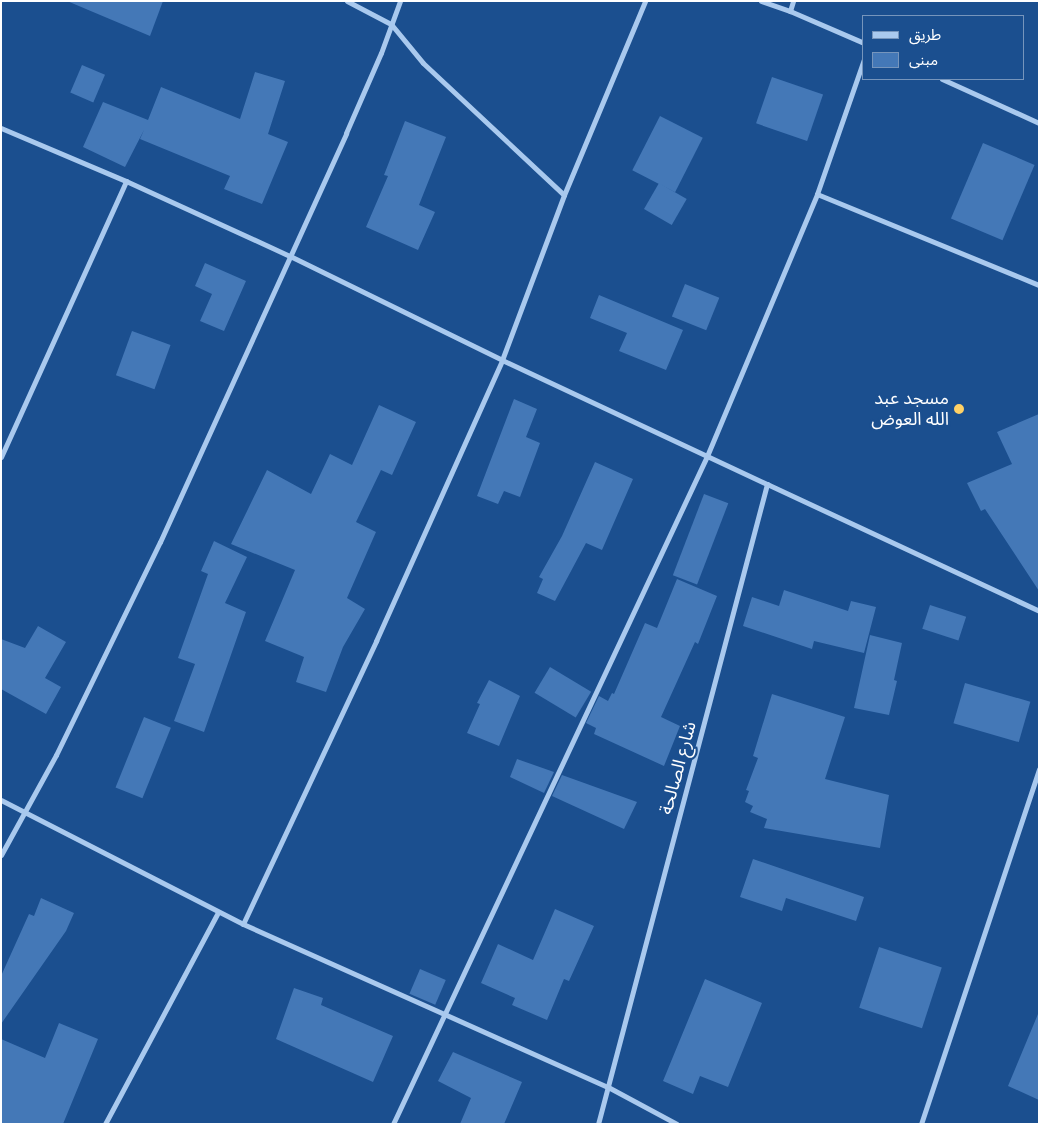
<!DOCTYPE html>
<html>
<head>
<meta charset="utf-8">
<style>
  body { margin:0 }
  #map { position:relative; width:1040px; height:1125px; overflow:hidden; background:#1b4f8f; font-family:"IBM Plex Sans","Noto Sans Arabic",sans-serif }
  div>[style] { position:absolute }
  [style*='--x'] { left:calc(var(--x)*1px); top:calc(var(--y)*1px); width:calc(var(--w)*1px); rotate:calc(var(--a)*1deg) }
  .building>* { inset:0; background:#4478b7; transform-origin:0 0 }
  .street>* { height:5px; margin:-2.5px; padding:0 2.5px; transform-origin:2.5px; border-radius:2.5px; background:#a9c9ee }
  .dots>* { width:14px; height:14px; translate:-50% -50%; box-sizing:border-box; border:2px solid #1b4f8f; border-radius:50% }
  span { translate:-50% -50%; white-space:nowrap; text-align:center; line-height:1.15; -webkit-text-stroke:4.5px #1b4f8f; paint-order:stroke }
  .poi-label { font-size:18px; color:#fff }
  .right { translate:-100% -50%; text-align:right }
  .street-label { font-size:18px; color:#fff }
  .frame { position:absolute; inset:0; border:2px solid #fff; pointer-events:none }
  .legend { position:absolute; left:862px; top:15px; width:162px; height:65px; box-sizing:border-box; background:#1b4f8f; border:1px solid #7695bc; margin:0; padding:6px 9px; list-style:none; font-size:15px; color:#fff }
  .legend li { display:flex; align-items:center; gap:10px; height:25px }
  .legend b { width:25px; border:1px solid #7695bc }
</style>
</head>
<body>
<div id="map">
  <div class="building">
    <i style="clip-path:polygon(67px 1px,163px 1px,150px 36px)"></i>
    <i style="left:82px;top:65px;width:25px;height:30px;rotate:23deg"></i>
    <i style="clip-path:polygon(255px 72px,285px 81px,268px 134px,288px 142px,262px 204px,224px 189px,230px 176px,140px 139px,144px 130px,125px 167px,83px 147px,103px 102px,148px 120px,161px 87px,240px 119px)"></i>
    <i style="left:772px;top:77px;width:54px;height:49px;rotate:19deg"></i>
    <i style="left:660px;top:116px;width:48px;height:61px;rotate:27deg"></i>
    <i style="clip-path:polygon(405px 121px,446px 137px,419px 205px,435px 212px,418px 250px,366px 227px,388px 176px,384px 175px)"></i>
    <i style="left:983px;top:143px;width:56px;height:82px;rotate:23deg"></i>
    <i style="left:659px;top:183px;width:32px;height:30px;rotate:30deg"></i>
    <i style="clip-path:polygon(205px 263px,246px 281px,224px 331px,200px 321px,212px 294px,195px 286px)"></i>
    <i style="left:685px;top:284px;width:37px;height:35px;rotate:22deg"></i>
    <i style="clip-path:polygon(599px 295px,683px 330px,666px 370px,619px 351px,627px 333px,590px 318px)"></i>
    <i style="left:132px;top:331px;width:41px;height:47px;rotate:20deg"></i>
    <i style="clip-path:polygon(514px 399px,537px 409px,526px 437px,540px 443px,520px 497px,504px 491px,498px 504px,477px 496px)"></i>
    <i style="clip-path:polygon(379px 405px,416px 422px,392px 475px,381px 470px,356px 522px,376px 532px,347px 598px,365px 609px,343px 647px,326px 692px,296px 682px,304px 657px,265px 641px,295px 570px,231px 544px,267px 470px,311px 494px,330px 454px,352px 465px)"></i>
    <i style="clip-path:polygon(1039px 414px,1039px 591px,985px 509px,981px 511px,967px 483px,1012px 464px,997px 432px)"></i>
    <i style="clip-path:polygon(595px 462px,633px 479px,602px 550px,586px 543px,555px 601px,537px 593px,543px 579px,539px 577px,562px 536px)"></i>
    <i style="left:704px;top:494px;width:26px;height:87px;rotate:21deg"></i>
    <i style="clip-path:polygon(214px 541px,247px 557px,225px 603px,246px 612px,204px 732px,174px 721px,195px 664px,178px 658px,208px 574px,201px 571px)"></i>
    <i style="clip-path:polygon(677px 579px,717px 596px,698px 644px,695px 642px,661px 717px,680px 726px,664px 766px,594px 734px,596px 728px,586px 723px,599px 696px,608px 701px,612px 693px,614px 694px,645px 623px,657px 628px)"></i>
    <i style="clip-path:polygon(784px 590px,848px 611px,851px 601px,876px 607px,864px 653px,814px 641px,812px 649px,743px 626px,752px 597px,779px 606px)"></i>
    <i style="left:930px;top:605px;width:38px;height:25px;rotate:18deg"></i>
    <i style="clip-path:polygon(38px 626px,66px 642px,45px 678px,61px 687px,46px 714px,1px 689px,1px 639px,25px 648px)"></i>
    <i style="clip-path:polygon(870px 635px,902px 643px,894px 680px,897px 681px,889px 715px,854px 708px)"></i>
    <i style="left:550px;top:667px;width:48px;height:30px;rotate:31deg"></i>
    <i style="clip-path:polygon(489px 680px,520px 696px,499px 746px,467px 733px,480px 704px,477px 703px)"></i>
    <i style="left:965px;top:683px;width:68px;height:42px;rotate:16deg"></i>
    <i style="clip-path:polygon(772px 694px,845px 717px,825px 779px,889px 795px,880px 848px,764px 828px,767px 819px,750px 812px,753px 806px,745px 802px,749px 791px,746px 790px,758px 758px,753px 756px)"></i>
    <i style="left:144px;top:717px;width:29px;height:76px;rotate:22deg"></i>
    <i style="clip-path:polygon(517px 759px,554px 772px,544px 793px,510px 777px)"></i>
    <i style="clip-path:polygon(562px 775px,637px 802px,624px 829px,552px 796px)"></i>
    <i style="clip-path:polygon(753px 859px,864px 897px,856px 921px,786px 898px,782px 911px,740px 897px)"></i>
    <i style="clip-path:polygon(41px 898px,74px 913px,66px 931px,1px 1024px,1px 976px,29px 914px,34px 916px)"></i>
    <i style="clip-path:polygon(555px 909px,594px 926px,569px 981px,564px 979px,547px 1020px,512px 1005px,515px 998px,481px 983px,498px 944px,533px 960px)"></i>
    <i style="left:879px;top:947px;width:66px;height:64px;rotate:18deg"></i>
    <i style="left:420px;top:969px;width:28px;height:27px;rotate:23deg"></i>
    <i style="clip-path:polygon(705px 979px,762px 1003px,728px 1087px,700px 1076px,693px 1094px,663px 1081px)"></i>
    <i style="clip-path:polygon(294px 988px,323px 998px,321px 1005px,393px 1036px,373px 1082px,276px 1039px)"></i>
    <i style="clip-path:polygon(1038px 1014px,1039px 1014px,1039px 1100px,1008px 1086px)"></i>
    <i style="clip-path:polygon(59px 1023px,98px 1039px,63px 1124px,1px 1124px,1px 1039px,45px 1058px)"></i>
    <i style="clip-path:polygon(453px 1052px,522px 1082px,504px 1124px,460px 1124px,471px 1098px,438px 1081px)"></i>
  </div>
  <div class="street">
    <i style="--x:347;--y:1;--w:50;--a:27.6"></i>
    <i style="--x:391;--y:24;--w:50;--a:50.6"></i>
    <i style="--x:423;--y:63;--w:193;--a:43.1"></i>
    <i style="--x:761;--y:1;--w:31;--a:19"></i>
    <i style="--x:790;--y:11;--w:81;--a:23.4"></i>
    <i style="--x:790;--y:11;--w:10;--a:-73"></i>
    <i style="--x:942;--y:79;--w:107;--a:24.4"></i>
    <i style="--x:1;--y:128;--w:136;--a:23"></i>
    <i style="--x:126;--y:181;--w:180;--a:24.6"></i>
    <i style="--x:290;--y:256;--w:236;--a:26.1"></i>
    <i style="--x:502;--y:360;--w:293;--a:25.1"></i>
    <i style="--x:767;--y:484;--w:662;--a:104.79"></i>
    <i style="--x:817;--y:194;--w:240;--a:22.3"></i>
    <i style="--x:1;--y:457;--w:303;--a:-65.6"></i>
    <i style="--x:767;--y:484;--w:300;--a:25"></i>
    <i style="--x:1;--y:800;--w:272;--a:27.1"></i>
    <i style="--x:243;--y:924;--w:400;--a:24.1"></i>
    <i style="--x:608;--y:1087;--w:78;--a:28.2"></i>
    <i style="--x:1;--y:855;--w:114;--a:-61.2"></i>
    <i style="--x:56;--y:755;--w:237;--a:-64"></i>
    <i style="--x:160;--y:542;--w:449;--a:-65.5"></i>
    <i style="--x:346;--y:133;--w:87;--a:-66.4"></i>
    <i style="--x:381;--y:53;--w:55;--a:-69.9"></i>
    <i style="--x:243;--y:924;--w:313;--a:-64.8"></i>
    <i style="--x:376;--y:641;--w:308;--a:-65.8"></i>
    <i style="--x:502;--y:360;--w:176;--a:-69.4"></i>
    <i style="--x:564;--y:195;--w:210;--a:-67.3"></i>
    <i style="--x:105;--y:1124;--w:240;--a:-61.9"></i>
    <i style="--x:393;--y:1124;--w:738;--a:-64.82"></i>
    <i style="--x:707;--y:456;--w:284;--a:-67.2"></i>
    <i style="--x:817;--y:194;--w:143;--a:-70.8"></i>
    <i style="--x:921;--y:1124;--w:374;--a:-71.6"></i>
  </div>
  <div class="dots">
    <i style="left:959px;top:409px;background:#ffd166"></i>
  </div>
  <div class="poi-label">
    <span class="right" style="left:949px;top:409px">مسجد عبد<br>الله العوض</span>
  </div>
  <div class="street-label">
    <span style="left:678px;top:768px;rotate:-75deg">شارع الصالحة</span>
  </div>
  <div class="frame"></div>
  <ul class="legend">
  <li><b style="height:6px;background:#a9c9ee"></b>طريق</li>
  <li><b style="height:14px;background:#4478b7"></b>مبنى</li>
  </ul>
</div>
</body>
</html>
